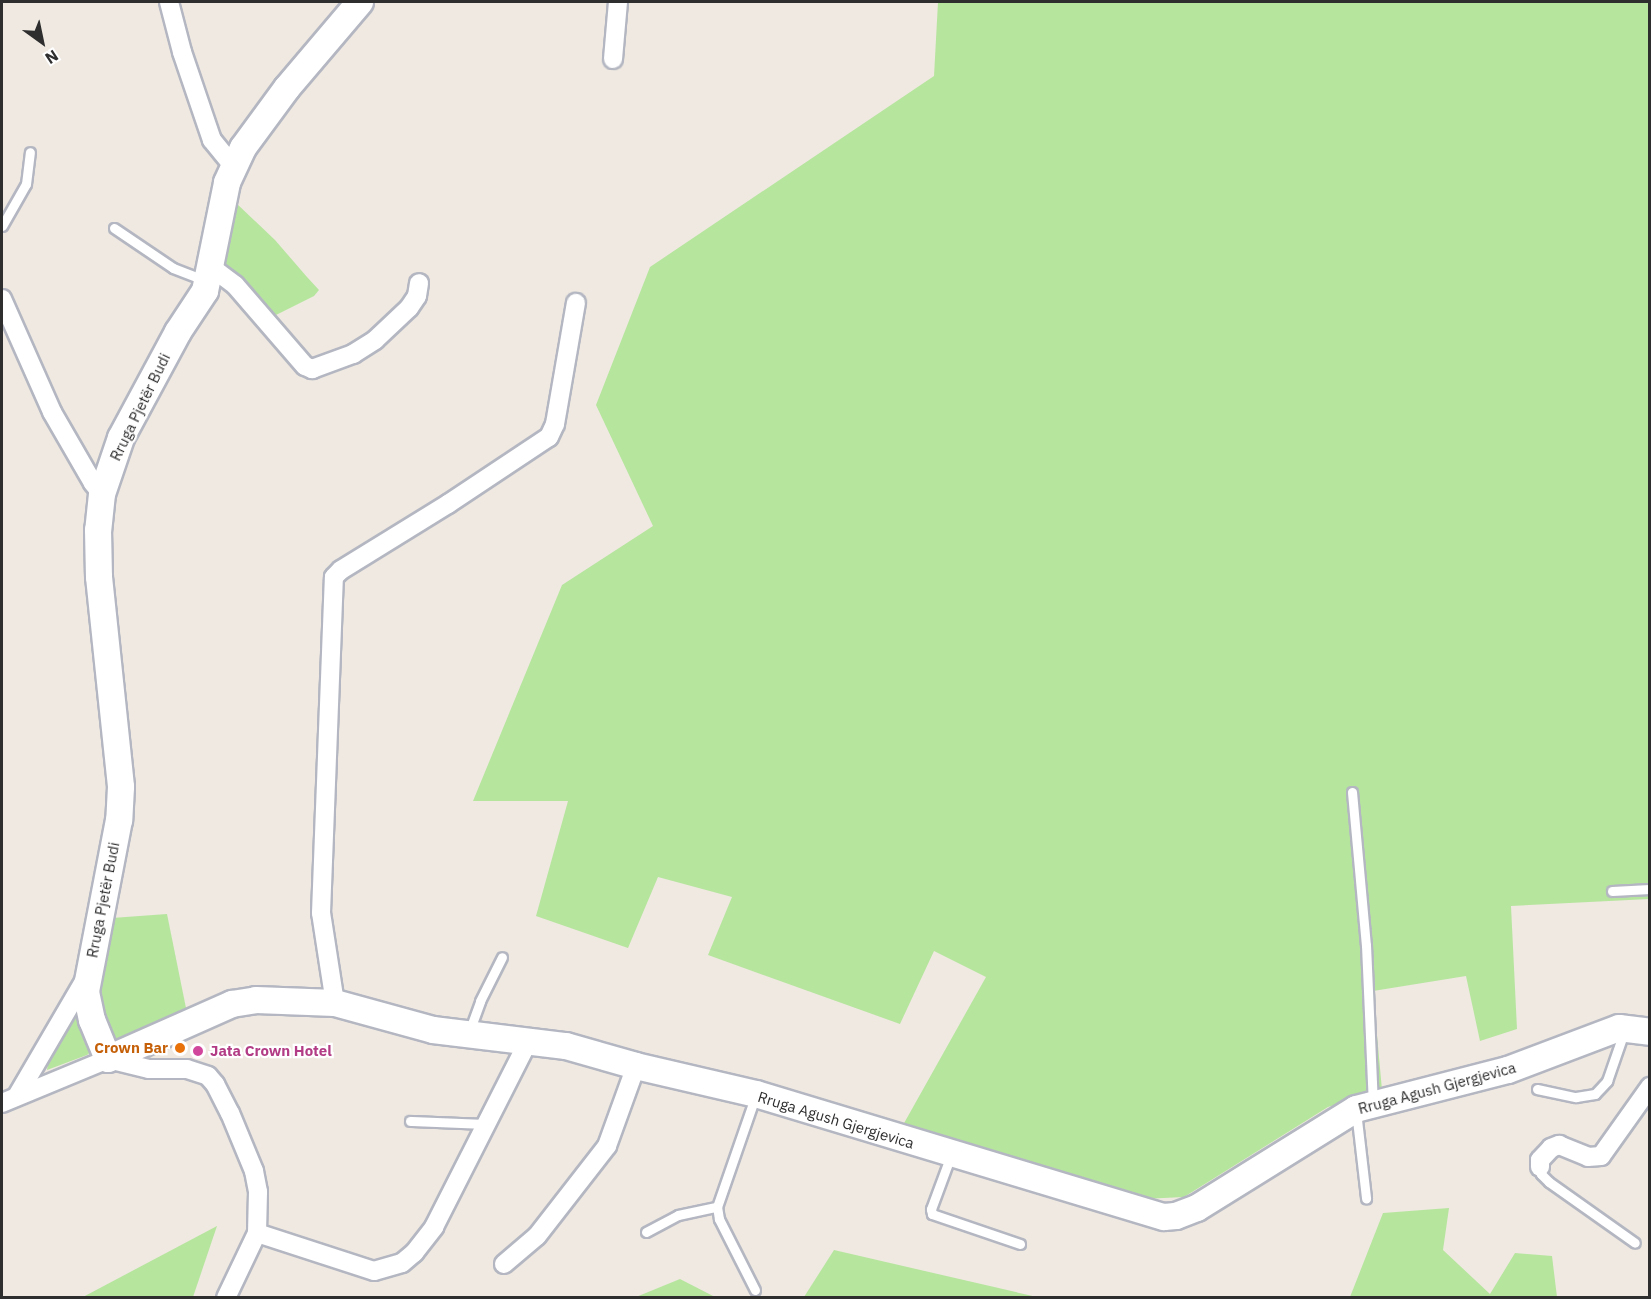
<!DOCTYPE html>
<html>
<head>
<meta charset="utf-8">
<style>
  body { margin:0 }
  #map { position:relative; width:1651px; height:1299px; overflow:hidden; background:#efe9e1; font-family:"IBM Plex Sans",sans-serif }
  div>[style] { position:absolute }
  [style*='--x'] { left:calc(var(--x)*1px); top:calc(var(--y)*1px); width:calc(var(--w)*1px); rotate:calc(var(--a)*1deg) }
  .green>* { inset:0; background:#b6e59e }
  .roads { filter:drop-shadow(2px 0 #b4b7c1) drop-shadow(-2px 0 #b4b7c1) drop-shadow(0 2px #b4b7c1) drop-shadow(0 -2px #b4b7c1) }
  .service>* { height:9px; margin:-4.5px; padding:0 4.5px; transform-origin:4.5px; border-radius:4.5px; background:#fff }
  .minor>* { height:18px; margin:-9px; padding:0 9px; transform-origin:9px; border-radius:9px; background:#fff }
  .secondary>* { height:26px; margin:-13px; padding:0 13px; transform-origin:13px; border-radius:13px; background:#fff }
  .dots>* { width:16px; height:16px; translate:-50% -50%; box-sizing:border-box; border:3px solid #fff; border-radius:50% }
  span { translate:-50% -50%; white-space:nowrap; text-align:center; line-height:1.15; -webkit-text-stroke:4.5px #fff; paint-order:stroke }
  .street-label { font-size:15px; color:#2e2e2e }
  .food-label { font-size:15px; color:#c56008; font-weight:700 }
  .right { translate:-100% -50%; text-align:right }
  .hotel-label { font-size:15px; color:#b23c85; font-weight:700 }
  .left { translate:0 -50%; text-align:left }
  .frame { position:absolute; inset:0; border:3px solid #2e2e2e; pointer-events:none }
  .north { position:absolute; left:12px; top:12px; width:60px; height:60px; -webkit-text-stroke:4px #fff; paint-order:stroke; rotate:147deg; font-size:16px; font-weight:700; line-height:24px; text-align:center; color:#2e2e2e }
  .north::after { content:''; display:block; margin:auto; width:21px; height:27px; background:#2e2e2e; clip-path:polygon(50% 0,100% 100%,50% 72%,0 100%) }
</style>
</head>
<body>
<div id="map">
  <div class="green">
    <i style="clip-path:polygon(938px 2px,1649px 2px,1649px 899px,1511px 906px,1517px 1029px,1480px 1041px,1466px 976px,1373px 991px,1382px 1090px,1328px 1107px,1184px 1197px,1143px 1199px,903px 1125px,986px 977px,934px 951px,900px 1024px,708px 955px,732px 897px,658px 877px,628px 948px,536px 916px,568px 801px,473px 801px,562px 585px,653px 526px,596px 405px,650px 267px,934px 76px)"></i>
    <i style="clip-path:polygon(235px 202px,275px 240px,307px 277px,319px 290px,314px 296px,272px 317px,224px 262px)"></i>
    <i style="clip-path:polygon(167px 914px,187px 1013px,118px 1043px,114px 1040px,99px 1002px,112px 918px)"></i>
    <i style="clip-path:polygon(78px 1011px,92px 1051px,87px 1055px,47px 1070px,49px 1056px)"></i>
    <i style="clip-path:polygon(1449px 1208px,1443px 1250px,1490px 1294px,1515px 1253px,1552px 1256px,1557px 1297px,1350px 1297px,1383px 1213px)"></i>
    <i style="clip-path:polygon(217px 1226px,193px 1297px,83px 1297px)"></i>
    <i style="clip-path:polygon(834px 1250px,1037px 1297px,804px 1297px)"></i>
    <i style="clip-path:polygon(680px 1279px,715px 1297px,636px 1297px)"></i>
  </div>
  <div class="roads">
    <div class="service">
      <i style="--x:2;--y:226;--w:48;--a:-60.3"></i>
      <i style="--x:26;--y:184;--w:32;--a:-83"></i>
      <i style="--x:114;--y:228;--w:71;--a:34.1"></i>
      <i style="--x:173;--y:268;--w:34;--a:21"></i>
      <i style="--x:1352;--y:792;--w:154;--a:84.8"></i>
      <i style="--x:1366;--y:945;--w:158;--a:87.5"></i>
      <i style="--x:1612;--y:891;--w:38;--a:-3"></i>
      <i style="--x:469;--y:1032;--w:33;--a:-70"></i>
      <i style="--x:480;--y:1001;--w:49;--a:-63.4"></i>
      <i style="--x:1537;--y:1089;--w:40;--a:12"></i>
      <i style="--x:1576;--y:1097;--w:19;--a:-9"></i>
      <i style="--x:1595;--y:1094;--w:18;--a:-47"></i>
      <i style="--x:1607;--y:1081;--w:55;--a:-70.9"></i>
      <i style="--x:1356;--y:1111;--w:88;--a:83.4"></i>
      <i style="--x:410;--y:1121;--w:77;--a:2.2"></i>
      <i style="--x:951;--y:1155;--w:58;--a:110.3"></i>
      <i style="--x:931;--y:1209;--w:5;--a:79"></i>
      <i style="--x:932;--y:1214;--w:93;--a:18.8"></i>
      <i style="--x:1540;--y:1167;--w:7;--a:82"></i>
      <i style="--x:1541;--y:1174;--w:11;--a:45"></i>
      <i style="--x:1549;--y:1182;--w:105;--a:35.3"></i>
      <i style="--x:646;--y:1232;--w:36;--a:-28"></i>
      <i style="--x:678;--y:1215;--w:40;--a:-12"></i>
      <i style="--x:755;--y:1290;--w:80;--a:-116.9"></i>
      <i style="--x:719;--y:1219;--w:12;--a:-99"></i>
      <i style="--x:717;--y:1207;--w:116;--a:-70.9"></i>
    </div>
    <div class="minor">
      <i style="--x:169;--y:2;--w:52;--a:75.4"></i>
      <i style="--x:182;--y:52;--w:93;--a:71.2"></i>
      <i style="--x:212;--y:140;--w:35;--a:51"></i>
      <i style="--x:613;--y:59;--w:57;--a:-85"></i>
      <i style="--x:211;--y:267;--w:30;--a:37"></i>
      <i style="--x:235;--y:285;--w:107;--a:49.2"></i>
      <i style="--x:305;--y:366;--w:8;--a:23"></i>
      <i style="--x:312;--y:369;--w:44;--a:-20.1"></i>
      <i style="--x:353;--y:354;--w:26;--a:-32"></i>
      <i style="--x:375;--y:340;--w:47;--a:-43.3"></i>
      <i style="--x:409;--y:308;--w:14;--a:-56"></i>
      <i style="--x:417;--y:296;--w:13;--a:-81"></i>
      <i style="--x:2;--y:299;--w:124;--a:66.1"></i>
      <i style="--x:52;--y:412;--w:82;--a:60"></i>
      <i style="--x:93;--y:483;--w:14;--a:51"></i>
      <i style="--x:335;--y:1003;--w:91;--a:-98.8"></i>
      <i style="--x:321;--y:913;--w:336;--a:-87.8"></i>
      <i style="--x:334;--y:577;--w:10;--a:-45"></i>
      <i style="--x:341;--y:570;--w:126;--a:-31.7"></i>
      <i style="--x:448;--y:504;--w:121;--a:-33.6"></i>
      <i style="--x:549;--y:437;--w:14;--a:-65"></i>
      <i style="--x:555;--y:424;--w:123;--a:-80.2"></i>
      <i style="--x:17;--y:1096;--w:139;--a:-59.7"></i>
      <i style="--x:2;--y:1103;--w:115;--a:-22.5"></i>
      <i style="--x:108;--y:1059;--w:42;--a:13.7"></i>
      <i style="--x:149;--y:1069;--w:38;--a:0"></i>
      <i style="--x:187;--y:1069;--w:22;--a:18"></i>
      <i style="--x:208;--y:1076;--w:11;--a:49"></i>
      <i style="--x:215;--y:1084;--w:33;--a:63"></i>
      <i style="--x:230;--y:1113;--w:63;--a:67.5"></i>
      <i style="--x:254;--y:1171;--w:21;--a:79"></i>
      <i style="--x:258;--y:1192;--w:41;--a:91.4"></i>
      <i style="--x:257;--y:1233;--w:72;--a:115.5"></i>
      <i style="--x:1540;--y:1167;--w:7;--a:-90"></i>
      <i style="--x:1540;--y:1160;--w:16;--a:-47"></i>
      <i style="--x:1551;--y:1148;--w:9;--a:-21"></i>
      <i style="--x:1559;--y:1145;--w:31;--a:22"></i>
      <i style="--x:1588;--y:1157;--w:13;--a:-4"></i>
      <i style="--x:1601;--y:1156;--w:85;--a:-54.6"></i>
      <i style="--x:257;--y:1233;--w:123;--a:18"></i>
      <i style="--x:374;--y:1271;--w:29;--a:-16"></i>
      <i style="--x:402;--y:1263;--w:16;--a:-40"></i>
      <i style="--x:414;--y:1253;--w:33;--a:-52"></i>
      <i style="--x:434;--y:1227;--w:210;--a:-63.1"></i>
      <i style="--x:504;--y:1264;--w:43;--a:-40.3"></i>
      <i style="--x:537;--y:1236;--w:114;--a:-52.1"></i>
      <i style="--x:607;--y:1146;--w:85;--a:-70.1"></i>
    </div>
    <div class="secondary">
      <i style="--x:360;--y:2;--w:113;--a:130.3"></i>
      <i style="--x:287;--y:88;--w:74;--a:126.3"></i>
      <i style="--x:243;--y:148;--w:38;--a:115"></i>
      <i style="--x:227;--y:183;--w:110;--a:101.5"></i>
      <i style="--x:205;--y:291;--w:49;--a:123.4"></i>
      <i style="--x:178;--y:332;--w:120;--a:118.3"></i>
      <i style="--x:121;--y:438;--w:59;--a:108.7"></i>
      <i style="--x:102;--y:494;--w:36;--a:96"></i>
      <i style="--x:98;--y:530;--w:47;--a:88.8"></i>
      <i style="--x:99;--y:577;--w:211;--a:84"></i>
      <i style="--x:121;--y:787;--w:33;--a:93"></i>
      <i style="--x:119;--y:820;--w:175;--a:100.9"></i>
      <i style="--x:86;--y:992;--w:29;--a:78"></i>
      <i style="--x:92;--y:1020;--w:42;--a:67.7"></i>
      <i style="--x:108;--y:1059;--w:136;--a:-23.9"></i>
      <i style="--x:232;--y:1004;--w:24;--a:-9"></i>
      <i style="--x:256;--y:1000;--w:79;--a:2.2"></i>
      <i style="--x:335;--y:1003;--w:102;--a:15.4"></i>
      <i style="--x:433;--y:1030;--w:134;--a:6.9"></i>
      <i style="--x:566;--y:1046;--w:73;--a:15.9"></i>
      <i style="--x:636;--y:1066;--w:123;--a:13.1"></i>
      <i style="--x:756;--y:1094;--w:426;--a:16.8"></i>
      <i style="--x:1164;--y:1217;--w:12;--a:-5"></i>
      <i style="--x:1176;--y:1216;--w:22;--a:-21"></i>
      <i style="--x:1197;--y:1208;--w:187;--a:-31.9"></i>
      <i style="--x:1356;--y:1109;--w:157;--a:-14.4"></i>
      <i style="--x:1508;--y:1070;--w:119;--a:-20.7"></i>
      <i style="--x:1619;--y:1028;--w:31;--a:7"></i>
    </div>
  </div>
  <div class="dots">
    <i style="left:180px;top:1048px;background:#e8710a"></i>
    <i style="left:198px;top:1051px;background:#d1479c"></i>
  </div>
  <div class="street-label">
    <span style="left:140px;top:407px;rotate:-64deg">Rruga Pjetër Budi</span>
    <span style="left:103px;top:900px;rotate:-79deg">Rruga Pjetër Budi</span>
    <span style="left:1437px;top:1088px;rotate:-15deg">Rruga Agush Gjergjevica</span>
    <span style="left:836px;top:1120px;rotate:17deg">Rruga Agush Gjergjevica</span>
  </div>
  <div class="food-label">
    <span class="right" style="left:168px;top:1048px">Crown Bar</span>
  </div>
  <div class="hotel-label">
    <span class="left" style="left:210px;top:1051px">Jata Crown Hotel</span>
  </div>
  <div class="frame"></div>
  <div class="north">N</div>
</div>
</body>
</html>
